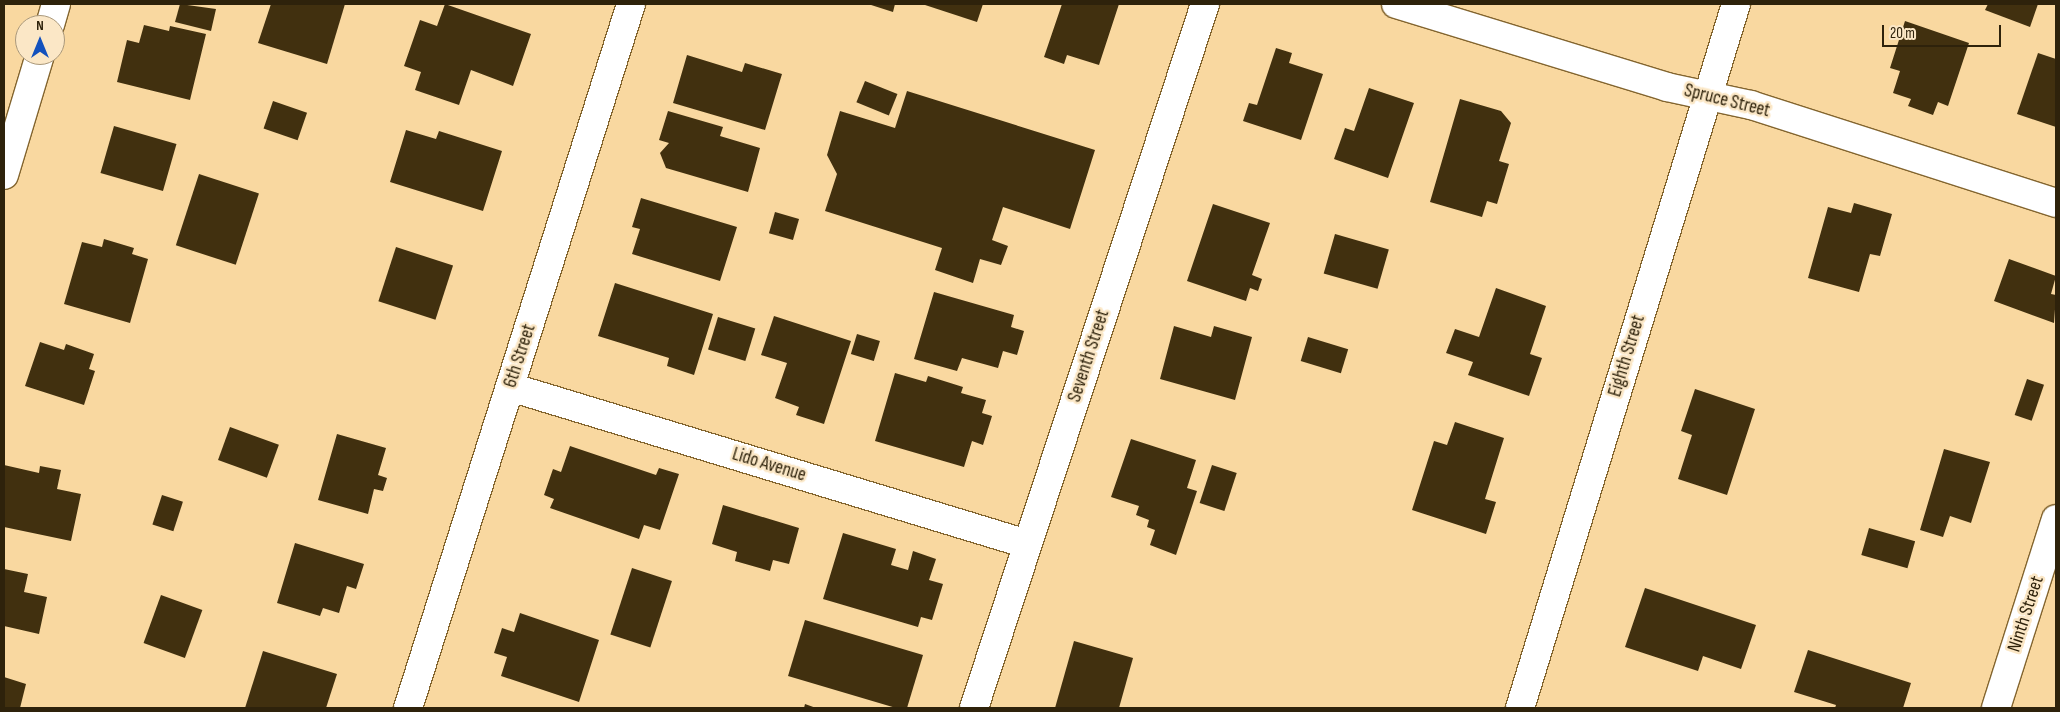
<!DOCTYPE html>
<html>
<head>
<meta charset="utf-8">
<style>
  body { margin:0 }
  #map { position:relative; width:2060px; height:712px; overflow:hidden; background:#f9d8a0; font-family:"Sofia Sans Condensed",sans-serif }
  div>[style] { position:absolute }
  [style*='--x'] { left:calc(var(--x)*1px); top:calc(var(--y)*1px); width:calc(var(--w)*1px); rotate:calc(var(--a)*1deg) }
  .building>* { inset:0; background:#41300f; transform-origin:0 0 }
  .roads { filter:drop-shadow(1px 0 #83652f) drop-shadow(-1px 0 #83652f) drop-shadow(0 1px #83652f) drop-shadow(0 -1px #83652f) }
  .street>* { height:28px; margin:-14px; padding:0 14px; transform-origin:14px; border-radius:14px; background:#fff }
  .secondary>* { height:28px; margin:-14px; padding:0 14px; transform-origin:14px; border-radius:14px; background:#fff }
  span { translate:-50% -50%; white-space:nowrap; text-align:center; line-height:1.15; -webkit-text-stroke:5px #fbe7c6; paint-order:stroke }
  .street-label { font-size:19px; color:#2e220b }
  .frame { position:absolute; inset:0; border:5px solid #2e220b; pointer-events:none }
  .north { position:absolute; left:15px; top:15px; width:50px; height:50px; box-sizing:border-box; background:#fbe7c6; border:1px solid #a9987b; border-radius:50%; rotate:0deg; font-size:14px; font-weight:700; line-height:20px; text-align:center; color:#2e220b }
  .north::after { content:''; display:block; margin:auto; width:18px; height:22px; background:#1452bd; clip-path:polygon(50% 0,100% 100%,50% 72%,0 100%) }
  .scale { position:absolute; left:1882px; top:25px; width:119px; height:22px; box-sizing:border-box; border:2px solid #2e220b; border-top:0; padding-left:6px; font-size:15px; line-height:18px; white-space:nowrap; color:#2e220b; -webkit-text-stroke:4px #fbe7c6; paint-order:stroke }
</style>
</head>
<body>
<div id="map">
  <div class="building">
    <i style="clip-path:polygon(180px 4px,216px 9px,211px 31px,175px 22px)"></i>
    <i style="clip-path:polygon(271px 4px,345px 4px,327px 64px,258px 43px)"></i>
    <i style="clip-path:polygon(445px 4px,531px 34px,513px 86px,471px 70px,459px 105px,415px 90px,421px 72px,404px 66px,420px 20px,437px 26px)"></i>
    <i style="clip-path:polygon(868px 4px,895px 4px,893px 12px)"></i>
    <i style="clip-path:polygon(922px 4px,983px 4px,977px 22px)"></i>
    <i style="clip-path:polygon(1062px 4px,1119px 4px,1099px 65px,1067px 55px,1064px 64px,1044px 57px)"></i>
    <i style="clip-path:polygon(1988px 4px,2038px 4px,2030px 27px,1985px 10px)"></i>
    <i style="clip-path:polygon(1905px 21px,1969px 43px,1948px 106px,1938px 102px,1933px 115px,1908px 106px,1911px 99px,1893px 93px,1900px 71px,1890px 68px)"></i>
    <i style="clip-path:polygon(144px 25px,169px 31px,170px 26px,206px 34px,190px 100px,117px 82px,127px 40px,139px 43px)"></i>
    <i style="clip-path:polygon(1276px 48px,1292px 53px,1289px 63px,1323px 74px,1301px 140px,1243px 121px,1249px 103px,1257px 105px)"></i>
    <i style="clip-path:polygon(2038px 53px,2056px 59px,2056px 127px,2017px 114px)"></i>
    <i style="clip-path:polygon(687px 55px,742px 72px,745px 63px,782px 74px,765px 130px,673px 103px)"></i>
    <i style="left:865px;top:81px;width:35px;height:23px;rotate:22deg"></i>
    <i style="clip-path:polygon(1369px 88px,1414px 103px,1388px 178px,1334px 159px,1345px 128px,1354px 131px)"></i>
    <i style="clip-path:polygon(907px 91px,1095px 150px,1070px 229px,1003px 207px,992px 240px,1008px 246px,1001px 265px,980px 259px,973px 283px,935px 270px,942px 248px,825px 211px,837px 174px,827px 155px,840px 111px,895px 128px)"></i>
    <i style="clip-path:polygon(1460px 99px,1501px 111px,1511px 123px,1499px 161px,1509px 164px,1497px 204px,1487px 201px,1482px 217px,1430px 202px)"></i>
    <i style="left:273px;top:101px;width:36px;height:29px;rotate:19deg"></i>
    <i style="clip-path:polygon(668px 111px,723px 127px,720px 136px,760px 148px,748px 192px,666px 168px,660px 153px,669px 143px,659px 140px)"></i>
    <i style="left:114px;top:126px;width:65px;height:49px;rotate:16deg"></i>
    <i style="clip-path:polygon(406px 130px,436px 139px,439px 131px,502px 151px,483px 211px,390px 182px)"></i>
    <i style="left:199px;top:174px;width:63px;height:75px;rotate:18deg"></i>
    <i style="clip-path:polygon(641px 198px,737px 227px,720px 281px,632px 254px,640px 229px,632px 227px)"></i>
    <i style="clip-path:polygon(1854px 203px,1892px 214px,1880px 256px,1870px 254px,1859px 292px,1808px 278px,1828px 207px,1851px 213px)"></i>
    <i style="clip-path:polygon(1213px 204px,1270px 223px,1252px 275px,1262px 279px,1258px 291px,1250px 288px,1246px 301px,1187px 281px)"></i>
    <i style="left:775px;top:212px;width:25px;height:22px;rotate:16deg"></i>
    <i style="left:1335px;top:234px;width:56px;height:41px;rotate:16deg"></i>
    <i style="clip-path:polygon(104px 239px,134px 248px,132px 254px,148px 259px,130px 323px,64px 304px,82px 242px,102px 247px)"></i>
    <i style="left:396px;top:247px;width:60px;height:57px;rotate:18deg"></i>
    <i style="clip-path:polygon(2009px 259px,2056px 276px,2051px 294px,2056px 295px,2054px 323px,1994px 301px)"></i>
    <i style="clip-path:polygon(615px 283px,713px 314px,694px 375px,667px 366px,669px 358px,598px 336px)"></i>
    <i style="clip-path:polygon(1496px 288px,1546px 306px,1530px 354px,1542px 358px,1529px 396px,1468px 375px,1473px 362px,1446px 353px,1455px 329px,1479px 337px)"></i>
    <i style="clip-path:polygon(934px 292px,1014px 315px,1011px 327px,1024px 331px,1017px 355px,1003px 351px,998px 368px,962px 358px,957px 371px,914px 359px)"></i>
    <i style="clip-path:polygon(774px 316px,851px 341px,824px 424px,796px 415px,799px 407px,775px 398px,787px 363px,761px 355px)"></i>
    <i style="left:718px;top:317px;width:39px;height:34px;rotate:17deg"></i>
    <i style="clip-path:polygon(1174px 326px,1211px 337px,1214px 326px,1252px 337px,1235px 400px,1160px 379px)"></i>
    <i style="left:857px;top:334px;width:24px;height:21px;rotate:17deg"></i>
    <i style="left:1308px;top:337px;width:42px;height:25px;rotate:17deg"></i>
    <i style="clip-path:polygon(40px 342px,64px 350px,66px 344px,94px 354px,89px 369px,95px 371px,84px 405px,25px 386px)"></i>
    <i style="clip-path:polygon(895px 373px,926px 382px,928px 376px,963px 387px,961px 393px,986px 400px,982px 413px,992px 416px,983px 445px,972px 441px,964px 467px,875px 441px)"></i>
    <i style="left:2027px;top:379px;width:18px;height:38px;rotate:19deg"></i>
    <i style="clip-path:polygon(1695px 389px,1755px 409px,1727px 495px,1678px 479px,1692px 435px,1681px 431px)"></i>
    <i style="clip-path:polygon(1455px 422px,1504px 438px,1485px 499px,1496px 502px,1486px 534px,1412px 510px,1434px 441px,1447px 445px)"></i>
    <i style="left:230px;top:427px;width:52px;height:35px;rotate:20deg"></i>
    <i style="clip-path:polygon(337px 434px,386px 448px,378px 475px,387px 478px,383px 491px,374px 489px,368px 514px,318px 500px)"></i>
    <i style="clip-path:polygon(1131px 439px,1196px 460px,1187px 488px,1197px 491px,1176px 555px,1150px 545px,1155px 530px,1147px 527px,1149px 520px,1136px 515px,1139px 506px,1111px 497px)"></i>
    <i style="clip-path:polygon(570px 446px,656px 475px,659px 468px,679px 474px,660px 530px,644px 525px,639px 539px,550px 508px,554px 499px,544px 495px,553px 469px,561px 472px)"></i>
    <i style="clip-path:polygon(1944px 449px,1990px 462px,1971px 523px,1950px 516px,1943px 537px,1920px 530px)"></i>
    <i style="clip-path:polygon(4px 465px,39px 473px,40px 466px,61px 470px,57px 489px,81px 494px,71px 541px,4px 527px)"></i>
    <i style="left:1212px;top:465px;width:26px;height:40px;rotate:18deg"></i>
    <i style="left:162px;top:495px;width:22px;height:31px;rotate:18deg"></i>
    <i style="clip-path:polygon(723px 505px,799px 528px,789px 564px,773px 560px,770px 571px,735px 561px,737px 552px,712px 544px)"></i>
    <i style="left:1869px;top:528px;width:48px;height:28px;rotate:16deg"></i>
    <i style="clip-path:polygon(843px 533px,896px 549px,891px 565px,908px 570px,913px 551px,936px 559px,929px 580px,943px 584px,932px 620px,921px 617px,918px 627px,823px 599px)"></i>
    <i style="clip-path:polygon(295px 543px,364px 564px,356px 589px,347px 586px,339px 613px,323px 608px,320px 616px,277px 603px)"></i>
    <i style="left:632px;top:568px;width:42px;height:70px;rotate:18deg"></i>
    <i style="clip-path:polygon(4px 569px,28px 574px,24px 592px,47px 597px,39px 634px,4px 626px)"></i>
    <i style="clip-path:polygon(1645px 588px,1756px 625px,1741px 669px,1703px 656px,1698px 671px,1625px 647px)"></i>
    <i style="left:161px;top:595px;width:44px;height:51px;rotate:20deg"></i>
    <i style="clip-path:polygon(520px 613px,599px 640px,579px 702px,501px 676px,507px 657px,494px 653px,502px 628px,514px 632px)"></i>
    <i style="clip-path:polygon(805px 620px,923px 655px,907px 708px,896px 708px,788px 676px)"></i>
    <i style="clip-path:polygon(1074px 641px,1133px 658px,1119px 708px,1055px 708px)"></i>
    <i style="clip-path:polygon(1808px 650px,1911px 683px,1903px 708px,1835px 708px,1836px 705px,1794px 692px)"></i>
    <i style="clip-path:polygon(263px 651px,337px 674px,326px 708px,245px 708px)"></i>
    <i style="clip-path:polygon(4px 677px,26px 684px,20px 708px,4px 708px)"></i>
    <i style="clip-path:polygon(805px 704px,816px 708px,804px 708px)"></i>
  </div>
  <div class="roads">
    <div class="street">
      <i style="--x:1396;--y:4;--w:283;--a:17"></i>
      <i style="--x:1667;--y:87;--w:86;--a:12.1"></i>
      <i style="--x:1751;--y:105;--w:320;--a:17.8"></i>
      <i style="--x:510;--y:387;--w:540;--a:16.89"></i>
      <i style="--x:408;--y:708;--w:738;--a:-72.42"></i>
      <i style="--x:974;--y:708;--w:741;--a:-71.83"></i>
      <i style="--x:1520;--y:708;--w:736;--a:-72.94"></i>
      <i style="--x:1996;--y:708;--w:198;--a:-72.4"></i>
    </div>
    <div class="secondary">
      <i style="--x:50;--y:25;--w:22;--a:-74"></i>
      <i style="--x:4;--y:175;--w:125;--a:-73.3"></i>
    </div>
  </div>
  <div class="street-label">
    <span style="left:1727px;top:101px;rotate:14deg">Spruce Street</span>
    <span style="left:520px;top:356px;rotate:-72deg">6th Street</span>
    <span style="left:1089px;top:356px;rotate:-72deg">Seventh Street</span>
    <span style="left:1627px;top:356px;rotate:-73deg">Eighth Street</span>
    <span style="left:769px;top:465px;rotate:17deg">Lido Avenue</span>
    <span style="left:2026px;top:614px;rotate:-72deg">Ninth Street</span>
  </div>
  <div class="frame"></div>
  <div class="north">N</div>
  <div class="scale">20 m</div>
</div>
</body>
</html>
